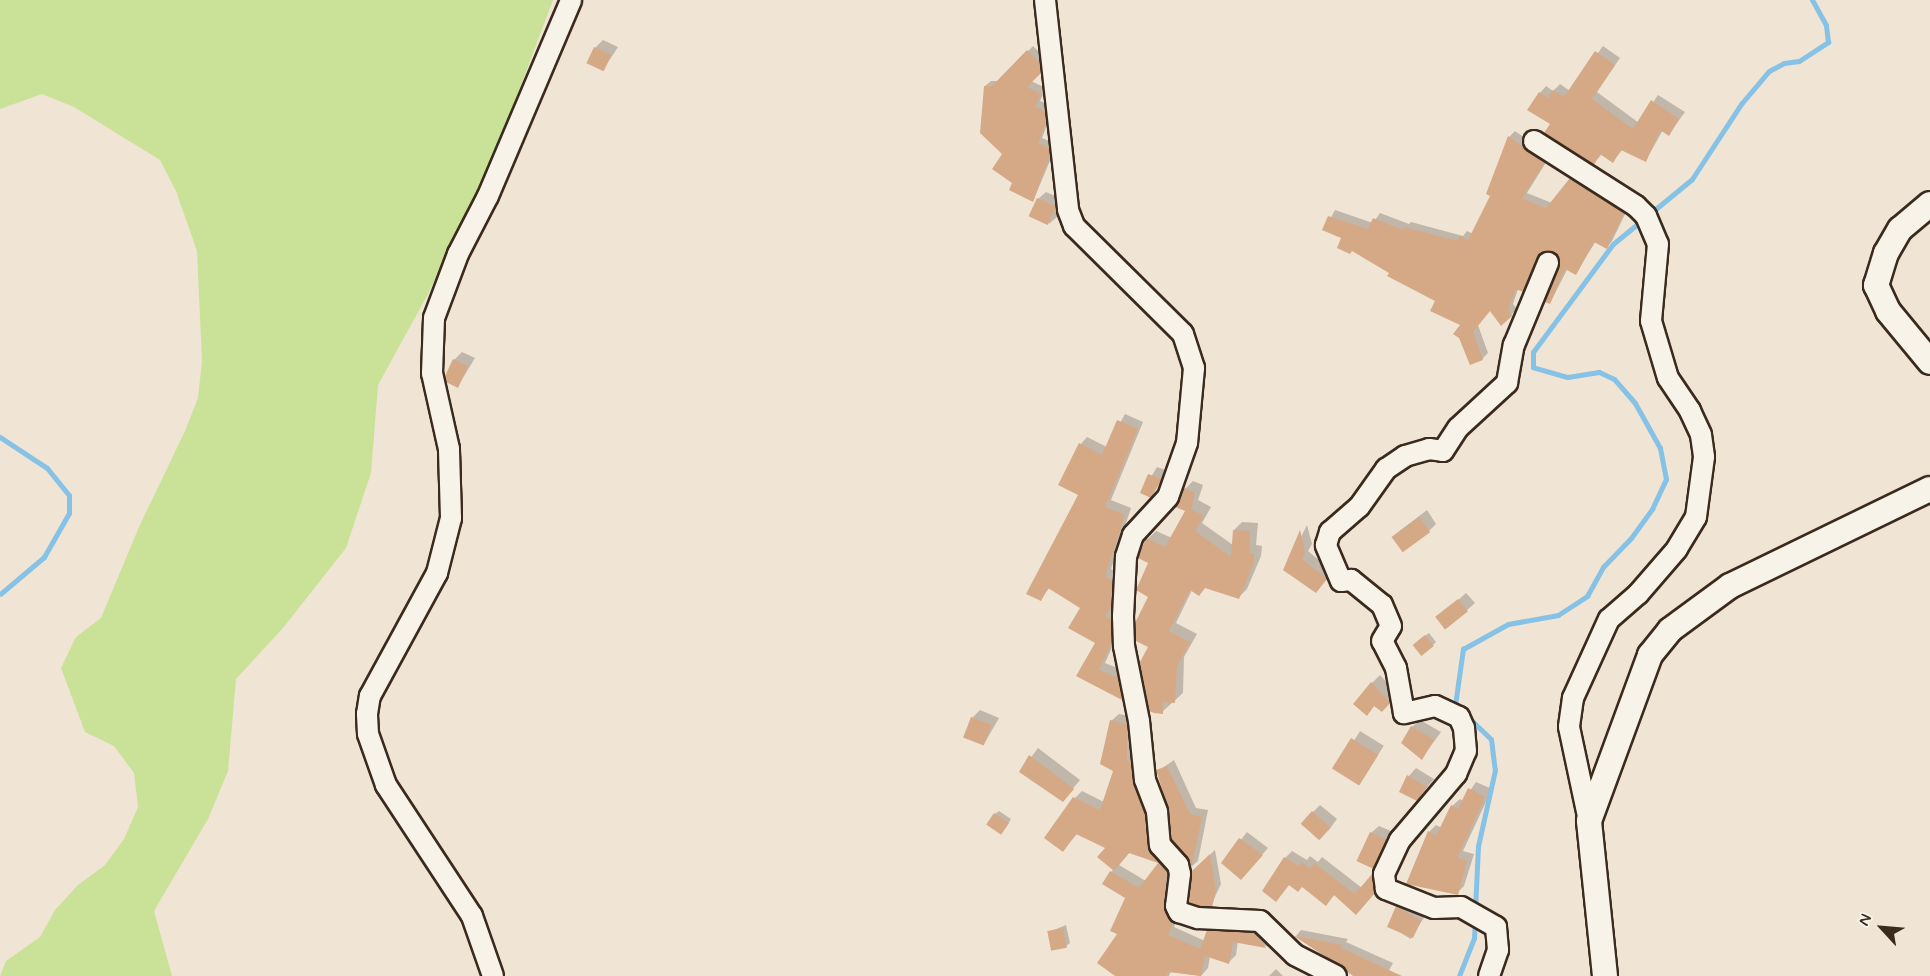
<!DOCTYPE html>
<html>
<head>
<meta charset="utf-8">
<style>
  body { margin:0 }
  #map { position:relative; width:1930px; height:976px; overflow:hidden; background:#f0e4d4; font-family:Mynerve,sans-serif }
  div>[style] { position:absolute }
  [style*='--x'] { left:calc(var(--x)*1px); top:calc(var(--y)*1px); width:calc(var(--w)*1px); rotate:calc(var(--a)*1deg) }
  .green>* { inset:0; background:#c9e298 }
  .shadow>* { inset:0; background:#0003; transform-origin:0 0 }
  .stream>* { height:5px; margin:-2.5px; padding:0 2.5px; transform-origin:2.5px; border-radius:2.5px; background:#85c2e5 }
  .building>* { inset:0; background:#d5a986; transform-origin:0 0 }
  .roads { filter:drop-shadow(2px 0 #3b2a1e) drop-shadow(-2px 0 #3b2a1e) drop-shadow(0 2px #3b2a1e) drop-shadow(0 -2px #3b2a1e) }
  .minor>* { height:20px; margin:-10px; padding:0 10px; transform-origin:10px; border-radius:10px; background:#f7f3e8 }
  .tertiary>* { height:24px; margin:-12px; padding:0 12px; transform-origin:12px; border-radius:12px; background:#f7f3e8 }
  span { translate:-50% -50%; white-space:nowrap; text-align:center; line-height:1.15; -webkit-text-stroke:4.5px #f7f3e8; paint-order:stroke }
  .north { position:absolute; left:1852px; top:898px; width:60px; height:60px; -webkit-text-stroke:4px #f7f3e8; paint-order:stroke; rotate:296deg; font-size:16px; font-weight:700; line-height:24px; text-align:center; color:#3b2a1e }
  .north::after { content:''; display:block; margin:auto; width:21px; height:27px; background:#3b2a1e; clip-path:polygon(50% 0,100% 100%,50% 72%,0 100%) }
</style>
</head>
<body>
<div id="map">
  <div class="green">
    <i style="clip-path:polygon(0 0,553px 0,491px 165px,428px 294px,378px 385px,371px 473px,346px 548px,283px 628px,236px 679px,228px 771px,208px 819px,154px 911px,172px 976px,0 976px,6px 961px,40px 937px,55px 910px,78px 885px,105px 865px,124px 839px,138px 807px,134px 773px,114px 746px,85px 732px,61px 668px,76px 637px,101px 618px,139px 527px,185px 431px,198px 398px,202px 361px,197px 251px,176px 191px,160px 160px,74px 107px,42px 94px,0 109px)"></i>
  </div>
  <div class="shadow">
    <i style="clip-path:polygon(603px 40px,618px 47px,603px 70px,595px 48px)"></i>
    <i style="clip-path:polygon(1033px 46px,1045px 58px,1046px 66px,1031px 81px,1046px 88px,1040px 101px,1050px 105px,1051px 115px,1042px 138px,1054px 143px,1055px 149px,1033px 201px,1014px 182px,985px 86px,991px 81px,999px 81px)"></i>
    <i style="clip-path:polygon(1603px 46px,1620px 58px,1597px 92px,1639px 123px,1658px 95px,1685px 112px,1669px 134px,1663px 130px,1646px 160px,1623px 149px,1613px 161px,1602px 154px,1594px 163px,1552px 124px,1540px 93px,1546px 86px,1553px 91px,1560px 84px,1570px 91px)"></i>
    <i style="clip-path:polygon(1515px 131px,1550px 156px,1527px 193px,1552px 203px,1578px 174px,1629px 206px,1612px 241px,1607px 247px,1596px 241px,1576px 273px,1568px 268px,1550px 303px,1561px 261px,1553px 250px,1543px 252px,1528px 285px,1522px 291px,1518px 289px,1513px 304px,1517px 309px,1511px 315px,1490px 310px,1478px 325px,1488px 353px,1482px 359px,1462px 325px,1437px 300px,1343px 238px,1324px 230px,1335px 210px,1373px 223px,1380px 213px,1409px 224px,1411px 222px,1463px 236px,1467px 231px,1473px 234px,1492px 195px,1509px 137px)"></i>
    <i style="clip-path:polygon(1046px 192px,1062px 199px,1057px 217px,1049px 224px,1038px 199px)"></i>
    <i style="clip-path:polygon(462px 352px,475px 358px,458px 386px,454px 360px)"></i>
    <i style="clip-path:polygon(1125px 414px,1143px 422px,1111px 500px,1131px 508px,1111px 569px,1119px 574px,1118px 597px,1111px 609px,1117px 612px,1118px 634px,1105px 663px,1125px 671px,1129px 691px,1122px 698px,1078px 676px,1097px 643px,1082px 607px,1050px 587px,1041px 599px,1080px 494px,1081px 444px,1087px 437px,1107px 447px)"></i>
    <i style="clip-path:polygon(1157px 467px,1168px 471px,1151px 496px,1142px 492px)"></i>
    <i style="clip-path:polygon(1193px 481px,1203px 485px,1198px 500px,1211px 507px,1202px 523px,1233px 545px,1234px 530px,1242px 522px,1258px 523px,1256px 545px,1262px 546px,1261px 556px,1247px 589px,1239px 597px,1206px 587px,1192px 590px,1176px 623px,1197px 634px,1184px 657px,1183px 693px,1162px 712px,1148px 539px,1156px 531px,1172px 538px,1187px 511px,1185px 489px)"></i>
    <i style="clip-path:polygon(1427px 510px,1436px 524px,1429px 531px,1393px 536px)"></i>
    <i style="clip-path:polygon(1307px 525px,1312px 544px,1308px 551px,1333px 572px,1316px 591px,1285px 569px)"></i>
    <i style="clip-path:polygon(1466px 593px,1475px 603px,1447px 628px,1446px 611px)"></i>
    <i style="clip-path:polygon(1429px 633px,1436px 642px,1433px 645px,1418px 641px)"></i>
    <i style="clip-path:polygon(1380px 675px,1397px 694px,1389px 703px,1375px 705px,1367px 714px,1372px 683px)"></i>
    <i style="clip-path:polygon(980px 710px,999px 718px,984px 744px,972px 718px)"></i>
    <i style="clip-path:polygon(evenodd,1119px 714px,1134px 717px,1174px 863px,1179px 914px,1174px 927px,1205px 941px,1216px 924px,1262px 926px,1277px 940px,1271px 947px,1238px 941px,1236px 955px,1229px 962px,1210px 956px,1208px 968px,1201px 976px,1171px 971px,1169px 976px,1118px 976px,1120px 934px,1127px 898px,1111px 872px,1114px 869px,1107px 847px,1078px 833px,1063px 850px,1075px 798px,1082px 791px,1104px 802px,1115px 770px,1111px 721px,1119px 714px,1130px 852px,1160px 862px,1146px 881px,1119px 865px,1130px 852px)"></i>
    <i style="clip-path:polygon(1420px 720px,1441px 732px,1422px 758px,1412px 727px)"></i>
    <i style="left:1360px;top:731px;width:28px;height:44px;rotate:32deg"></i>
    <i style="clip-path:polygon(1038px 748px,1080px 780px,1070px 792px,1021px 771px)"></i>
    <i style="clip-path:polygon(1174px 760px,1196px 808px,1208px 810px,1198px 861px,1192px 866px,1158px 771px)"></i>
    <i style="clip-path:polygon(1416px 768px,1434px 779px,1417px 799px,1409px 776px)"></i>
    <i style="clip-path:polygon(1476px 782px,1492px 789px,1463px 851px,1474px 854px,1464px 886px,1457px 893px,1408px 883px,1429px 832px,1436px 825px,1442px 828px,1452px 806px,1460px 799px,1463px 801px)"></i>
    <i style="clip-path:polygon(1320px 805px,1337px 819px,1328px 831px,1313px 812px)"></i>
    <i style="clip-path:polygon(999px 811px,1011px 819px,1005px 829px,995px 814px)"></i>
    <i style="clip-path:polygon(1379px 826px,1393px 832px,1373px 868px,1371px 833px)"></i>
    <i style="clip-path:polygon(1247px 832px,1268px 848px,1247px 872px,1223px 863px)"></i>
    <i style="clip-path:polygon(1215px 850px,1221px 884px,1211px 905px,1193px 871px)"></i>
    <i style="clip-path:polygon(1292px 851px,1307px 860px,1310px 856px,1318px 862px,1322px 857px,1362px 888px,1379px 869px,1381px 884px,1363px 906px,1335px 894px,1326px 904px,1302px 886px,1290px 884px,1276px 900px,1285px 858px)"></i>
    <i style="left:1405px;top:899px;width:26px;height:31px;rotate:32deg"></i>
    <i style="clip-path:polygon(1066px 925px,1070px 943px,1066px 946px,1049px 932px)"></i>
    <i style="clip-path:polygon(1301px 930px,1348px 939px,1346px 942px,1393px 963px,1386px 976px,1353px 976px,1296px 936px)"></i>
    <i style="clip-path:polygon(1276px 969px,1283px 976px,1269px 976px)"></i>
  </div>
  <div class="stream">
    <i style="--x:0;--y:437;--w:56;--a:33.4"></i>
    <i style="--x:47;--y:468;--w:35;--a:51"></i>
    <i style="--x:69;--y:495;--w:18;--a:90"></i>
    <i style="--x:69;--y:513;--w:51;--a:119.6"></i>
    <i style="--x:44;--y:557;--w:57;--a:139.9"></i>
    <i style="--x:1460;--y:709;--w:6;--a:-141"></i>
    <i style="--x:1455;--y:705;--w:57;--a:-81.9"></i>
    <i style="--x:1463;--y:649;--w:51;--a:-29.1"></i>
    <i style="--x:1508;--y:624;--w:51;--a:-10.2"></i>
    <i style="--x:1558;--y:615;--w:35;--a:-33"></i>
    <i style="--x:1587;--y:596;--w:33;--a:-61"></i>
    <i style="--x:1603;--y:567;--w:40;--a:-46"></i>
    <i style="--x:1631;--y:538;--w:36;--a:-54"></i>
    <i style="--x:1652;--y:509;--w:33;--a:-65"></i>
    <i style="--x:1666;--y:479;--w:32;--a:-101"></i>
    <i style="--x:1660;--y:448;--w:51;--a:-119.1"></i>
    <i style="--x:1635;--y:403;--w:32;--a:-131"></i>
    <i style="--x:1614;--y:379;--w:17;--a:-155"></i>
    <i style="--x:1599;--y:372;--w:32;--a:171"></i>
    <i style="--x:1567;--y:377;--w:35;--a:-164"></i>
    <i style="--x:1533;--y:367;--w:15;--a:-90"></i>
    <i style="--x:1533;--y:352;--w:134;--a:-53.5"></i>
    <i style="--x:1613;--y:244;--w:102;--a:-39.4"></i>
    <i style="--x:1692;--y:179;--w:90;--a:-56.8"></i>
    <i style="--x:1741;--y:104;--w:43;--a:-49.7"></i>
    <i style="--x:1769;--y:71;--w:17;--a:-28"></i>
    <i style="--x:1784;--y:63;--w:15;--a:-8"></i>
    <i style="--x:1799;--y:61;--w:35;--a:-33"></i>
    <i style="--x:1828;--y:42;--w:17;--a:-97"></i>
    <i style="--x:1826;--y:25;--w:29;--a:-119"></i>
    <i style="--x:1467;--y:716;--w:33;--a:44"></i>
    <i style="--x:1491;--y:739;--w:31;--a:83"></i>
    <i style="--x:1495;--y:770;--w:78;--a:102.6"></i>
    <i style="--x:1478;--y:846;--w:64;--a:92.7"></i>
    <i style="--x:1459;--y:976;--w:41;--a:-68.5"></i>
    <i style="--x:1474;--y:938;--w:19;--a:-87"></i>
  </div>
  <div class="building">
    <i style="left:594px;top:47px;width:19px;height:18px;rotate:25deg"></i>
    <i style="clip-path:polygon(1027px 50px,1040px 63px,1041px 73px,1027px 87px,1041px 94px,1035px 107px,1045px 111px,1046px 122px,1038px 143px,1049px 148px,1050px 155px,1033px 202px,1009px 190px,1012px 183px,992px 169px,1002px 154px,980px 133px,984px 86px,992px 86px)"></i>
    <i style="clip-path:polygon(1595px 51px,1615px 65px,1592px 99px,1633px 129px,1651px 100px,1679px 119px,1669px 136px,1660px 130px,1646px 162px,1621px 150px,1613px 163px,1600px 154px,1594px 165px,1544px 133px,1550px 124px,1527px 110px,1539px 92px,1548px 98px,1553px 90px,1564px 97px)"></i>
    <i style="clip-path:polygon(1508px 136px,1545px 162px,1522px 199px,1546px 208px,1570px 178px,1624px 213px,1607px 249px,1594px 242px,1576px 275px,1565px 269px,1550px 304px,1545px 302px,1560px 261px,1552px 252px,1540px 254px,1523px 292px,1516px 289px,1508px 310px,1512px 316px,1501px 326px,1490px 311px,1473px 332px,1483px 360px,1470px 365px,1459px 338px,1453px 334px,1460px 325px,1430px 311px,1435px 301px,1387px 276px,1389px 273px,1352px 251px,1350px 254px,1337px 248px,1341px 238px,1322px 230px,1328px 216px,1368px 229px,1373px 218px,1403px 230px,1404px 227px,1458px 241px,1460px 236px,1468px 240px,1490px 196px,1486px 194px)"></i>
    <i style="left:1037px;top:198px;width:21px;height:20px;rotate:25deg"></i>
    <i style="clip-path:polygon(453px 359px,468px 366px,458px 388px,446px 382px,445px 376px)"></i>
    <i style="clip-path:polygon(1117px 420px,1138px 429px,1105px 507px,1125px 515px,1105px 576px,1113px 581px,1112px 605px,1105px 616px,1111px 619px,1112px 642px,1099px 670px,1118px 678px,1122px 700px,1076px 676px,1095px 643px,1068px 628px,1080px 608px,1048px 588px,1041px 601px,1026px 594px,1078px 495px,1058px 485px,1079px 443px,1102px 455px)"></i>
    <i style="clip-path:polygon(1148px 474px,1162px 479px,1151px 498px,1140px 493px)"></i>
    <i style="clip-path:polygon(1184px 488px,1195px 493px,1191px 509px,1204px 516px,1195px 531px,1231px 557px,1233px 530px,1250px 531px,1249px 553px,1254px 554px,1253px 565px,1239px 599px,1205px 588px,1199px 596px,1190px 590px,1169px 631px,1190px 642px,1177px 666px,1175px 703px,1163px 702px,1163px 714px,1154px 713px,1149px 711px,1140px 662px,1148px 647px,1136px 641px,1135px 623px,1148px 597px,1136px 590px,1148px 563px,1138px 558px,1146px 538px,1165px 547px,1185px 511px,1175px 507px)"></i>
    <i style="left:1419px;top:517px;width:19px;height:34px;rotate:54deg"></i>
    <i style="clip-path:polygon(1300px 530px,1305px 552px,1302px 559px,1327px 579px,1316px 593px,1283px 570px)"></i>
    <i style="left:1458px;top:599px;width:16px;height:29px;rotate:52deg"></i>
    <i style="left:1425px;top:635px;width:14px;height:16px;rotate:51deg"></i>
    <i style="clip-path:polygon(1371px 682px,1390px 703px,1382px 712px,1374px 706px,1367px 716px,1353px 704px)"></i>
    <i style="left:971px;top:717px;width:22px;height:22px;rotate:21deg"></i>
    <i style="clip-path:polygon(1110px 720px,1127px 724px,1127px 761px,1131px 762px,1134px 784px,1145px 815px,1148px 847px,1167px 871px,1164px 905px,1173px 922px,1168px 935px,1200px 949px,1207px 930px,1255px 933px,1266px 948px,1233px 942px,1229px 964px,1205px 956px,1201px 976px,1168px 972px,1166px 976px,1115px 976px,1097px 963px,1117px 934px,1110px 931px,1125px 898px,1102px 884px,1110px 871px,1139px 888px,1158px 863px,1129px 853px,1114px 871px,1097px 857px,1105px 848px,1076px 834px,1063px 852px,1044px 838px,1073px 797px,1100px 810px,1113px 771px,1100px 764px)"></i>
    <i style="clip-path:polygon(1411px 726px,1434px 740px,1422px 760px,1401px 743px)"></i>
    <i style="left:1351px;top:738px;width:32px;height:36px;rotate:32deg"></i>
    <i style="clip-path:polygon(1029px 755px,1074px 789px,1063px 802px,1019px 772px)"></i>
    <i style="clip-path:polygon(1167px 766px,1190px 814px,1202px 817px,1191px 869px,1187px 857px,1172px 840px,1169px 811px,1156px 770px)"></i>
    <i style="clip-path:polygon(1407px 775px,1427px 787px,1417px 801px,1399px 792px)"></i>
    <i style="clip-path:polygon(1468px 788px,1485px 797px,1457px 858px,1467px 861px,1458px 895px,1406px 884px,1428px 831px,1436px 836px,1451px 805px,1458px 809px)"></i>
    <i style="left:1312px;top:811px;width:25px;height:17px;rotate:42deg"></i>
    <i style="left:994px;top:813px;width:18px;height:14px;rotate:34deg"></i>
    <i style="left:1370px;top:832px;width:19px;height:32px;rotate:25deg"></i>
    <i style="clip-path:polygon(1239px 838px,1263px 855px,1241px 880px,1221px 863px)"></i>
    <i style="clip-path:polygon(1210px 854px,1216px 891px,1212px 907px,1200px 906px,1189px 902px,1192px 871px)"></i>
    <i style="clip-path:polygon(1284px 857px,1299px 866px,1302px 862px,1310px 869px,1314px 863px,1355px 894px,1372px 874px,1375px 893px,1356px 915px,1334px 895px,1326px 906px,1302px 887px,1298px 892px,1289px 885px,1276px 902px,1262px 891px)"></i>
    <i style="clip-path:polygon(1396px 906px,1421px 921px,1413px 938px,1387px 927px)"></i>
    <i style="left:1063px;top:928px;width:20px;height:16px;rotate:79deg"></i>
    <i style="clip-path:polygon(1294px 936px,1343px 945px,1341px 948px,1402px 976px,1355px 976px)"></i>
  </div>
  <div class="roads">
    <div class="minor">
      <i style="--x:1045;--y:0;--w:211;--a:83.7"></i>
      <i style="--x:1068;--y:210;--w:17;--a:69"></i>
      <i style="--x:1074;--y:226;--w:153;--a:44.7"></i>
      <i style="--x:1183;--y:334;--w:36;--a:72"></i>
      <i style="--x:1194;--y:368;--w:75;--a:95.3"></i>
      <i style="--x:1187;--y:443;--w:57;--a:109.4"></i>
      <i style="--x:1168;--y:497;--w:52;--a:132.6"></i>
      <i style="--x:1133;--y:535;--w:23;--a:108"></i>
      <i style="--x:1126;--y:557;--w:60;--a:92.9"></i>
      <i style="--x:1123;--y:617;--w:29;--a:88"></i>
      <i style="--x:1124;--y:646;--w:76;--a:78.7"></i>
      <i style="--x:1139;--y:721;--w:59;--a:84.2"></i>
      <i style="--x:1145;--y:780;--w:34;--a:69"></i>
      <i style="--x:1157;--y:812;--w:33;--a:85"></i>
      <i style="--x:1160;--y:845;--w:27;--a:48"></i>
      <i style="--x:1178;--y:865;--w:9;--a:77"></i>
      <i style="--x:1180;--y:874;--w:32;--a:97"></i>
      <i style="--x:1176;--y:906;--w:7;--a:63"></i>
      <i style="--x:1179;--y:912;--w:20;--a:18"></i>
      <i style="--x:1198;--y:918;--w:62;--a:2.8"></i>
      <i style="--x:1260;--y:921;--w:49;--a:44.2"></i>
      <i style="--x:1295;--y:955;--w:46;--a:27.1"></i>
      <i style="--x:1534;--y:141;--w:121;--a:32.5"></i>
      <i style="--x:1636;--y:206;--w:14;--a:45"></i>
      <i style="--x:1646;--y:216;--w:30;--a:67"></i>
      <i style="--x:1658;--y:244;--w:77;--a:95.2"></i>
      <i style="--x:1651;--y:321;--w:59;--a:73.4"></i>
      <i style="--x:1668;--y:378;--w:40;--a:56"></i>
      <i style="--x:1690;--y:411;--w:26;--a:65"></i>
      <i style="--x:1701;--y:435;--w:22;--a:82"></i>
      <i style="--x:1704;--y:457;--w:61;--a:97.6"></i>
      <i style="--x:1696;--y:517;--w:37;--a:121"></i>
      <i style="--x:1677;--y:549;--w:60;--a:130.9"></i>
      <i style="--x:1638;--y:594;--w:38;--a:139"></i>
      <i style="--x:1609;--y:619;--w:87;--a:114.5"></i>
      <i style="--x:1573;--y:698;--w:29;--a:98"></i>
      <i style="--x:1569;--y:727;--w:96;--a:78"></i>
      <i style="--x:493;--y:976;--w:64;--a:-109.3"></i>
      <i style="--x:472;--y:916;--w:157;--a:-123.3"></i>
      <i style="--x:386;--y:785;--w:54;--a:-109.4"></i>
      <i style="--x:368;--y:734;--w:20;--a:-93"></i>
      <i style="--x:367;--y:714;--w:18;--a:-81"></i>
      <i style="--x:370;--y:696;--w:140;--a:-61.4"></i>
      <i style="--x:437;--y:573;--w:57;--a:-75.7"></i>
      <i style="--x:451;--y:518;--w:69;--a:-91.7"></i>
      <i style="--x:449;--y:449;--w:78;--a:-102.6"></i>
      <i style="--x:432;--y:373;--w:55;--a:-87.9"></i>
      <i style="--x:434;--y:318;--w:68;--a:-69.4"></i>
      <i style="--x:458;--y:254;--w:65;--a:-62.7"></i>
      <i style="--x:488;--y:196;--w:213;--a:-67"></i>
      <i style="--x:1489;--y:976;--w:28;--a:-71"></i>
      <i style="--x:1498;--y:950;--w:23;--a:-95"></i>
      <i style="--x:1496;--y:927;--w:40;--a:-150.3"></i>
      <i style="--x:1461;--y:907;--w:27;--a:178"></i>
      <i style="--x:1434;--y:908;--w:52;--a:-158.4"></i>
      <i style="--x:1386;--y:889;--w:15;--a:-98"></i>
      <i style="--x:1384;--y:874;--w:38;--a:-65"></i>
      <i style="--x:1400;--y:840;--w:87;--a:-49.7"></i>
      <i style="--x:1456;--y:774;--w:25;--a:-67"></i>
      <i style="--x:1466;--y:751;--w:23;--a:-95"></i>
      <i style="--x:1464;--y:728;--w:12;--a:-114"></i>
      <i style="--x:1459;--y:717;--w:26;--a:-155"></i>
      <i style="--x:1435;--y:706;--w:32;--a:167"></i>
      <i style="--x:1404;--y:713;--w:46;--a:-100.1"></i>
      <i style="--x:1396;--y:668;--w:30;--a:-117"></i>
      <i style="--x:1382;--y:641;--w:17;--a:-59"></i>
      <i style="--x:1391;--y:626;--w:23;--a:-113"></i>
      <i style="--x:1382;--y:605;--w:40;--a:-141"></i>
      <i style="--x:1351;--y:580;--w:10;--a:174"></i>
      <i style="--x:1341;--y:581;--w:39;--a:-113"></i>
      <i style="--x:1326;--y:545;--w:14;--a:-73"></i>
      <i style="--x:1330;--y:532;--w:38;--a:-41"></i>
      <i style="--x:1359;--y:507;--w:47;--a:-54.6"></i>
      <i style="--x:1386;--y:469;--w:23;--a:-34"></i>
      <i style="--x:1405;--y:456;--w:25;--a:-16"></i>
      <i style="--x:1429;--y:449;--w:14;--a:8"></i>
      <i style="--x:1443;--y:451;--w:27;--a:-57"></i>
      <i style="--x:1458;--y:428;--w:67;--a:-42.6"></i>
      <i style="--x:1507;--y:383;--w:39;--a:-80"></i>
      <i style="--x:1514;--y:345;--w:89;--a:-67.5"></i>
    </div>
    <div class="tertiary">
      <i style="--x:1930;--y:204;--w:39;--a:140"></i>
      <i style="--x:1900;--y:229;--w:28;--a:120"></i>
      <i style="--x:1886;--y:253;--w:34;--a:107"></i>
      <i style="--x:1876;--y:285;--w:29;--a:65"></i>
      <i style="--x:1888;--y:311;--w:66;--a:50.5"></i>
      <i style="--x:1605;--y:976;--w:156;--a:-95.9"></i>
      <i style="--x:1589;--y:821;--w:177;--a:-69.8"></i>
      <i style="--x:1650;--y:655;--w:32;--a:-51"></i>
      <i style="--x:1670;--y:630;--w:74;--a:-36.3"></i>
      <i style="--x:1730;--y:586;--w:222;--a:-25.9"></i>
    </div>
  </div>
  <div class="north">N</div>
</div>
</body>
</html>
